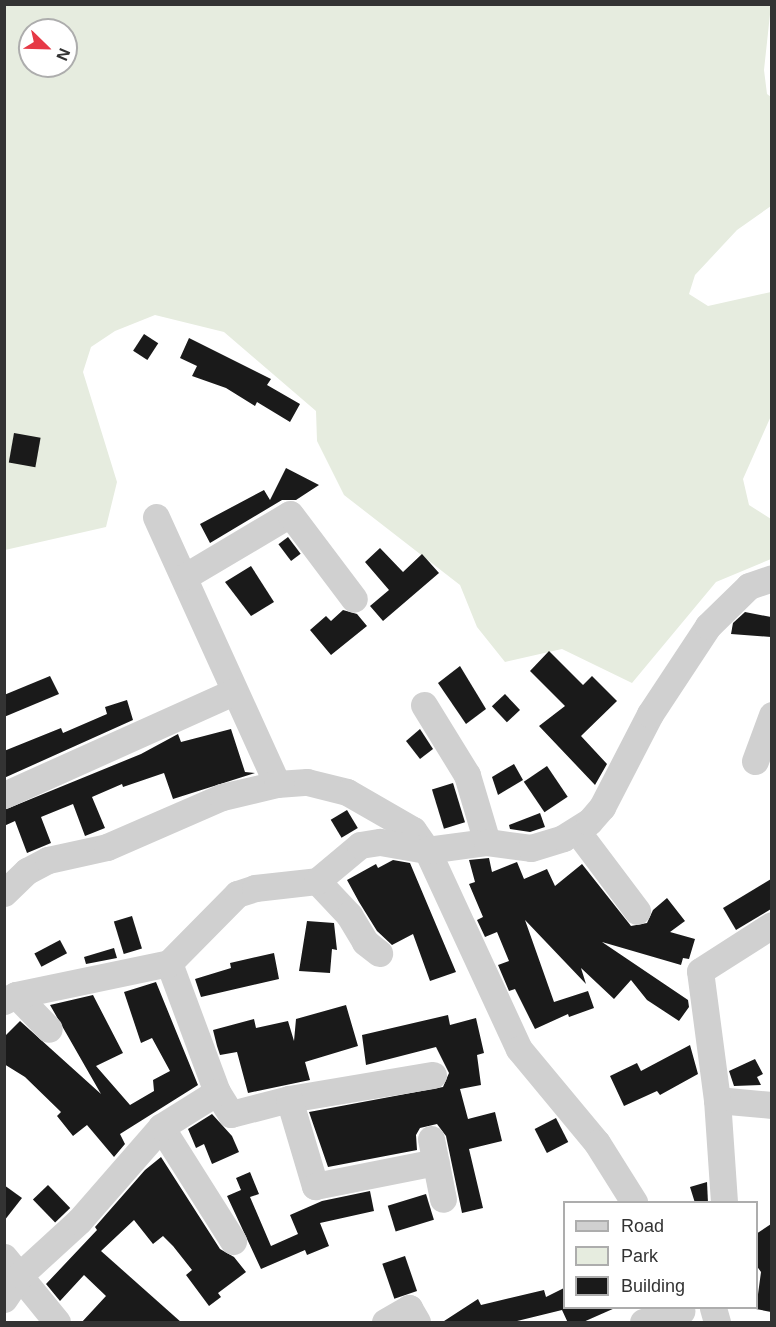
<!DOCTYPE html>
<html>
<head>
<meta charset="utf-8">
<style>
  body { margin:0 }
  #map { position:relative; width:776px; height:1327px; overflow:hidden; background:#fff; font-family:Helvetica,sans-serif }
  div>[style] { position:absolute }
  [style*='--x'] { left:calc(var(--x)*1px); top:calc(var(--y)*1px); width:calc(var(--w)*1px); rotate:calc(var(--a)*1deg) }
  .green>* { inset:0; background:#e6ecdf }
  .building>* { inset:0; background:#1a1a1a; transform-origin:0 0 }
  .minor>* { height:27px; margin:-13.5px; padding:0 13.5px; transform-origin:13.5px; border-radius:13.5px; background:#d0d0d0 }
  span { translate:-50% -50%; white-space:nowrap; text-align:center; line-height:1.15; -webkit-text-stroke:6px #fff; paint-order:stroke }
  .frame { position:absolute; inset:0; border:6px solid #333; pointer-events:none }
  .legend { position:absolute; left:563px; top:1201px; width:195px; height:108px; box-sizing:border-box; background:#fff; border:2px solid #adadad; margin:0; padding:8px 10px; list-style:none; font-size:18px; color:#333 }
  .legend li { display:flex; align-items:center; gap:12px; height:30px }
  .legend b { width:30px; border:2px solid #adadad }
  .north { position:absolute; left:18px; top:18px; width:60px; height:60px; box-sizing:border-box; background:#fff; border:2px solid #adadad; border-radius:50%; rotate:113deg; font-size:16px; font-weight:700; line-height:24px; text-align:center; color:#333 }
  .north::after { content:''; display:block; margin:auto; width:21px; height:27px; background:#e63946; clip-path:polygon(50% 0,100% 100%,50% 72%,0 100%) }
</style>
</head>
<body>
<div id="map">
  <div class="green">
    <i style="clip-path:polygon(evenodd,5px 5px,771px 5px,764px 70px,767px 94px,771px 97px,771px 206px,737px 230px,695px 275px,689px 294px,708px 306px,771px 292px,771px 416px,743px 479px,749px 505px,771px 519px,771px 559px,716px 582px,632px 683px,562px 649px,505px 662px,477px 627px,460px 585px,344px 495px,317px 441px,316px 411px,224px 332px,155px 315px,115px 331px,91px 347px,83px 372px,117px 482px,106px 527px,5px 550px,5px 5px,30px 30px,66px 30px,66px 66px,30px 66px,30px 30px)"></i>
  </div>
  <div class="building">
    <i style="left:144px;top:334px;width:17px;height:20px;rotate:33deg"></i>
    <i style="clip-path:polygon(189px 338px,271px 379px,267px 385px,300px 404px,290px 422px,257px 402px,255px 406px,226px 388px,192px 376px,197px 366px,180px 358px)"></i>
    <i style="left:14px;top:433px;width:27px;height:30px;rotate:10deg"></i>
    <i style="clip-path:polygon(286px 468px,319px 485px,296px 500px,282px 500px,210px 543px,200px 524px,264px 490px,270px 500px)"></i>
    <i style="left:288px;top:537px;width:21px;height:12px;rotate:53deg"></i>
    <i style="clip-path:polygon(380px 548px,403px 572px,422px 554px,439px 573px,383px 621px,370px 606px,389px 590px,365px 562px)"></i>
    <i style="clip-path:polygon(251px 566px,274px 602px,251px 616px,225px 582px)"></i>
    <i style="clip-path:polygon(343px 610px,357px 614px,367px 626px,331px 655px,310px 630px,326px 616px,331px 621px)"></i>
    <i style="clip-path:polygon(745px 612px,771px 617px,771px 637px,731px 634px,733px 623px)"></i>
    <i style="clip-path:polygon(549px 651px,583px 685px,592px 676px,617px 701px,581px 736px,607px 764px,595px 785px,539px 726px,565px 706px,530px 671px)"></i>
    <i style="clip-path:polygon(460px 666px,486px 709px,466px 724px,438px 683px)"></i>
    <i style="clip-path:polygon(50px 676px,59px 694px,4px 717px,4px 695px)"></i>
    <i style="left:505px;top:694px;width:22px;height:18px;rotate:47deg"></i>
    <i style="clip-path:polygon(127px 700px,133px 720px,4px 778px,4px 751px,61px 728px,63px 733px,107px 714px,105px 707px)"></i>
    <i style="clip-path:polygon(231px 729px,245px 772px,255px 773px,173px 799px,164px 773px,123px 787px,122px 784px,92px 797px,105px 828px,85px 836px,73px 804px,41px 817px,51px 843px,27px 853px,15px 821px,4px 826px,4px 810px,141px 754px,178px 734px,181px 742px)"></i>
    <i style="clip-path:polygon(420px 729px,433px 749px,420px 759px,406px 741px)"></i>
    <i style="clip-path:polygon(514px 764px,523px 780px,498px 795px,492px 777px)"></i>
    <i style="left:547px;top:766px;width:37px;height:28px;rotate:56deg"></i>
    <i style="left:453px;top:783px;width:41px;height:22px;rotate:73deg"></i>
    <i style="left:347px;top:810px;width:21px;height:19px;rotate:59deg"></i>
    <i style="clip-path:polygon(540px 813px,545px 827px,530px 832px,510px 829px,509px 825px)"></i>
    <i style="clip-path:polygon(489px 858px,492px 872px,517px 862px,524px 879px,547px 869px,555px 886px,582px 864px,631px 926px,647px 923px,653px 910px,667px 898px,685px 921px,670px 932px,695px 939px,689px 959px,683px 958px,681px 965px,602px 942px,688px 1000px,689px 1007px,679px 1021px,647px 1000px,631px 980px,614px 999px,581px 968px,586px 984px,525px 920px,554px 1002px,588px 991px,594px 1008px,569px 1017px,568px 1014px,535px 1029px,515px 989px,509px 991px,498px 965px,509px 961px,497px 932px,485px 937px,477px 920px,483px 917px,469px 884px,475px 882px,469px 860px)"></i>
    <i style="clip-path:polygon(393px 860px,410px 863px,456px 972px,430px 981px,413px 934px,392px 945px,377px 931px,359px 902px,347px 880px,376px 864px,378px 868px)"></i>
    <i style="clip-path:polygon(771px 879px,771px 909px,736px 930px,723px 908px)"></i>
    <i style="left:132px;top:916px;width:34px;height:19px;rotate:73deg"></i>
    <i style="clip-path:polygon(307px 921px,334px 923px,337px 950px,332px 949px,330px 973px,299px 971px)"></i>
    <i style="left:60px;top:940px;width:15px;height:29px;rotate:62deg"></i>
    <i style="clip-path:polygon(114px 948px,117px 958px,86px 964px,84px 957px)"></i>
    <i style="clip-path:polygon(274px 953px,279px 979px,201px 997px,195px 979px,231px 968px,230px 963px)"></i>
    <i style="clip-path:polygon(156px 982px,198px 1085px,120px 1134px,125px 1144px,114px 1157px,87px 1125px,73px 1136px,57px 1116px,61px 1112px,25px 1077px,4px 1064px,4px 1037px,20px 1021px,101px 1094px,50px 1005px,93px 995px,123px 1053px,96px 1066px,130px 1105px,154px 1091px,153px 1080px,170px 1071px,152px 1038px,141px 1043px,124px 992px)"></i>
    <i style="clip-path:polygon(346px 1005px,358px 1046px,305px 1062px,310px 1080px,248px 1093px,237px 1052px,220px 1055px,217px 1046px,213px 1030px,254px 1019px,256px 1028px,288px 1021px,294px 1041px,296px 1019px)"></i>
    <i style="clip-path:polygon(448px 1015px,450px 1025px,476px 1018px,484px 1053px,477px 1055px,481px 1085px,460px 1089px,468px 1119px,495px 1112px,502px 1141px,469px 1149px,483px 1208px,462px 1213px,446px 1136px,437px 1124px,420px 1128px,416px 1135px,417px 1150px,328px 1167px,309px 1112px,443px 1087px,449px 1073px,436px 1047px,366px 1065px,362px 1035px)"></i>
    <i style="clip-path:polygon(690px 1045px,698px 1074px,660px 1095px,657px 1091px,624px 1106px,610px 1076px,637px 1063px,641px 1071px)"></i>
    <i style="clip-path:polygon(755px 1059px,763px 1074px,757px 1077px,761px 1085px,734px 1086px,729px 1071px)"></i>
    <i style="clip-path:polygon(212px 1114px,232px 1136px,239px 1152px,212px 1164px,204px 1144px,196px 1148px,188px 1129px)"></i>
    <i style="left:556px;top:1118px;width:27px;height:24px;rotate:63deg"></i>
    <i style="clip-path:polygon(161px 1157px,220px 1249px,234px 1257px,246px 1272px,218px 1293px,221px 1297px,209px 1306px,186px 1275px,192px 1270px,173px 1246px,163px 1236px,153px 1244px,134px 1220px,101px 1251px,182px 1323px,81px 1323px,106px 1296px,84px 1275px,60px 1301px,46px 1284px,97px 1230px,95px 1227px,145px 1170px)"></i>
    <i style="clip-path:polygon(250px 1172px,259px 1194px,250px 1197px,271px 1246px,298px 1234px,290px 1215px,322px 1201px,370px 1191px,374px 1211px,320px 1223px,329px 1246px,307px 1255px,305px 1250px,261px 1269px,227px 1196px,241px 1190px,236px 1178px)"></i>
    <i style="clip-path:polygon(707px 1182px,708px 1203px,695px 1203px,690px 1187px)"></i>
    <i style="clip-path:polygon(4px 1185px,22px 1198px,4px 1221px)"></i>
    <i style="left:48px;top:1185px;width:32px;height:21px;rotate:46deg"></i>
    <i style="left:426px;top:1194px;width:27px;height:40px;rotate:73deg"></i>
    <i style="clip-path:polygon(771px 1224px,771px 1312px,756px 1309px,761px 1272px,756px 1265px,756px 1234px)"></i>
    <i style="left:405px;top:1256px;width:37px;height:24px;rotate:71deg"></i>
    <i style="clip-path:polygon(564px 1288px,564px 1308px,615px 1308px,581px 1323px,568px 1323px,562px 1310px,509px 1323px,441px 1323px,478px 1299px,481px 1305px,544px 1290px,546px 1297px)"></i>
  </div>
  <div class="minor">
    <i style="--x:156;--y:517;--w:293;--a:65.6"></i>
    <i style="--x:184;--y:577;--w:123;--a:-30.7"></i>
    <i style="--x:290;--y:514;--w:106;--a:53"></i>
    <i style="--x:424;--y:705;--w:82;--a:58.4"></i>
    <i style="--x:467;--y:775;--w:70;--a:73.4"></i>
    <i style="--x:755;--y:761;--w:49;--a:-69.7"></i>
    <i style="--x:4;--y:795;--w:251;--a:-24.2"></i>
    <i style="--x:577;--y:831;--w:100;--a:53.1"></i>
    <i style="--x:317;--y:881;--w:47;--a:46.7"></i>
    <i style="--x:349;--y:915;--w:31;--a:59"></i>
    <i style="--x:365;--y:942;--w:18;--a:38"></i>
    <i style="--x:4;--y:893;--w:32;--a:-44"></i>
    <i style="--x:27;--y:871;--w:24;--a:-28"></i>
    <i style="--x:48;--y:860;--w:60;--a:-12.4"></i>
    <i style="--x:107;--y:847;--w:125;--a:-23.5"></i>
    <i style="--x:222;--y:797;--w:57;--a:-13.3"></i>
    <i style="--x:277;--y:784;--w:30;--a:-4"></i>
    <i style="--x:307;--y:782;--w:41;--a:14"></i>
    <i style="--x:347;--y:792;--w:76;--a:29.9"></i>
    <i style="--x:413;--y:830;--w:24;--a:55"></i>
    <i style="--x:427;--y:850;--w:219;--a:65.2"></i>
    <i style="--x:519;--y:1049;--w:122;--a:50.3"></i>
    <i style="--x:597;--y:1143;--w:70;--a:57.9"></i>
    <i style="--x:169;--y:963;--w:138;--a:69.6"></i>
    <i style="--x:217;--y:1092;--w:26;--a:58"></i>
    <i style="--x:231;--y:1114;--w:60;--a:-14.5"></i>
    <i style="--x:289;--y:1099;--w:146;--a:-9.5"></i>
    <i style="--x:16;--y:995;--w:47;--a:45.9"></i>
    <i style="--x:4;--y:1001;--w:13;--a:-27"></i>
    <i style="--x:16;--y:995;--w:156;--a:-11.8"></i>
    <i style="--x:169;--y:963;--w:97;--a:-45.4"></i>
    <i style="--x:237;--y:894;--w:19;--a:-18"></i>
    <i style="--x:255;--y:888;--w:62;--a:-6.4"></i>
    <i style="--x:317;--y:881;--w:56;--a:-39.9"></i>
    <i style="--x:360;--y:845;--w:20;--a:-9"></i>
    <i style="--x:380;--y:842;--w:48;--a:9.7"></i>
    <i style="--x:427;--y:850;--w:61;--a:-7.6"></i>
    <i style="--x:487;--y:842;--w:44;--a:7.8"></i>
    <i style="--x:531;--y:848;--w:34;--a:-17"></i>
    <i style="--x:563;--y:838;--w:31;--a:-32"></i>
    <i style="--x:589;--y:822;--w:20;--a:-49"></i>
    <i style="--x:602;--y:807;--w:105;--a:-62.7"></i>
    <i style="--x:650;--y:714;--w:105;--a:-56.6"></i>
    <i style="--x:708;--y:626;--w:57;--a:-44.3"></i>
    <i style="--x:749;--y:586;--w:24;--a:-19"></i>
    <i style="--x:289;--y:1099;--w:91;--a:73.4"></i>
    <i style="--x:315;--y:1186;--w:123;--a:-11.2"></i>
    <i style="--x:717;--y:1100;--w:55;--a:5.2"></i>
    <i style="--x:161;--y:1127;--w:135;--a:57.7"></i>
    <i style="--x:431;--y:1139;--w:61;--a:78.7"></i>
    <i style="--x:724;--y:1202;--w:102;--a:-93.9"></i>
    <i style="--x:717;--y:1100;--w:130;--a:-97.5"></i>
    <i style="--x:700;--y:971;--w:85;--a:-32.6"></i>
    <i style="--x:4;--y:1257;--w:84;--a:50.8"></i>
    <i style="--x:4;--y:1299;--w:29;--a:-56"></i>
    <i style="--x:20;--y:1275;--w:80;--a:-42.5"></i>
    <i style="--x:79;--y:1221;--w:125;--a:-48.9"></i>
    <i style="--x:161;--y:1127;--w:66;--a:-32"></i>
    <i style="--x:713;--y:1308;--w:15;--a:74"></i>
    <i style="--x:385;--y:1322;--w:28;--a:-30"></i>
    <i style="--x:409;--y:1308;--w:16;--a:60"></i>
    <i style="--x:643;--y:1322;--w:40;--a:-16"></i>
  </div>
  <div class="frame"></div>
  <ul class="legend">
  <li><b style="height:8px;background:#d0d0d0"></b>Road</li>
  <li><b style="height:16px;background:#e6ecdf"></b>Park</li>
  <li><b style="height:16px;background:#1a1a1a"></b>Building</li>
  </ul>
  <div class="north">N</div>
</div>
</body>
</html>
